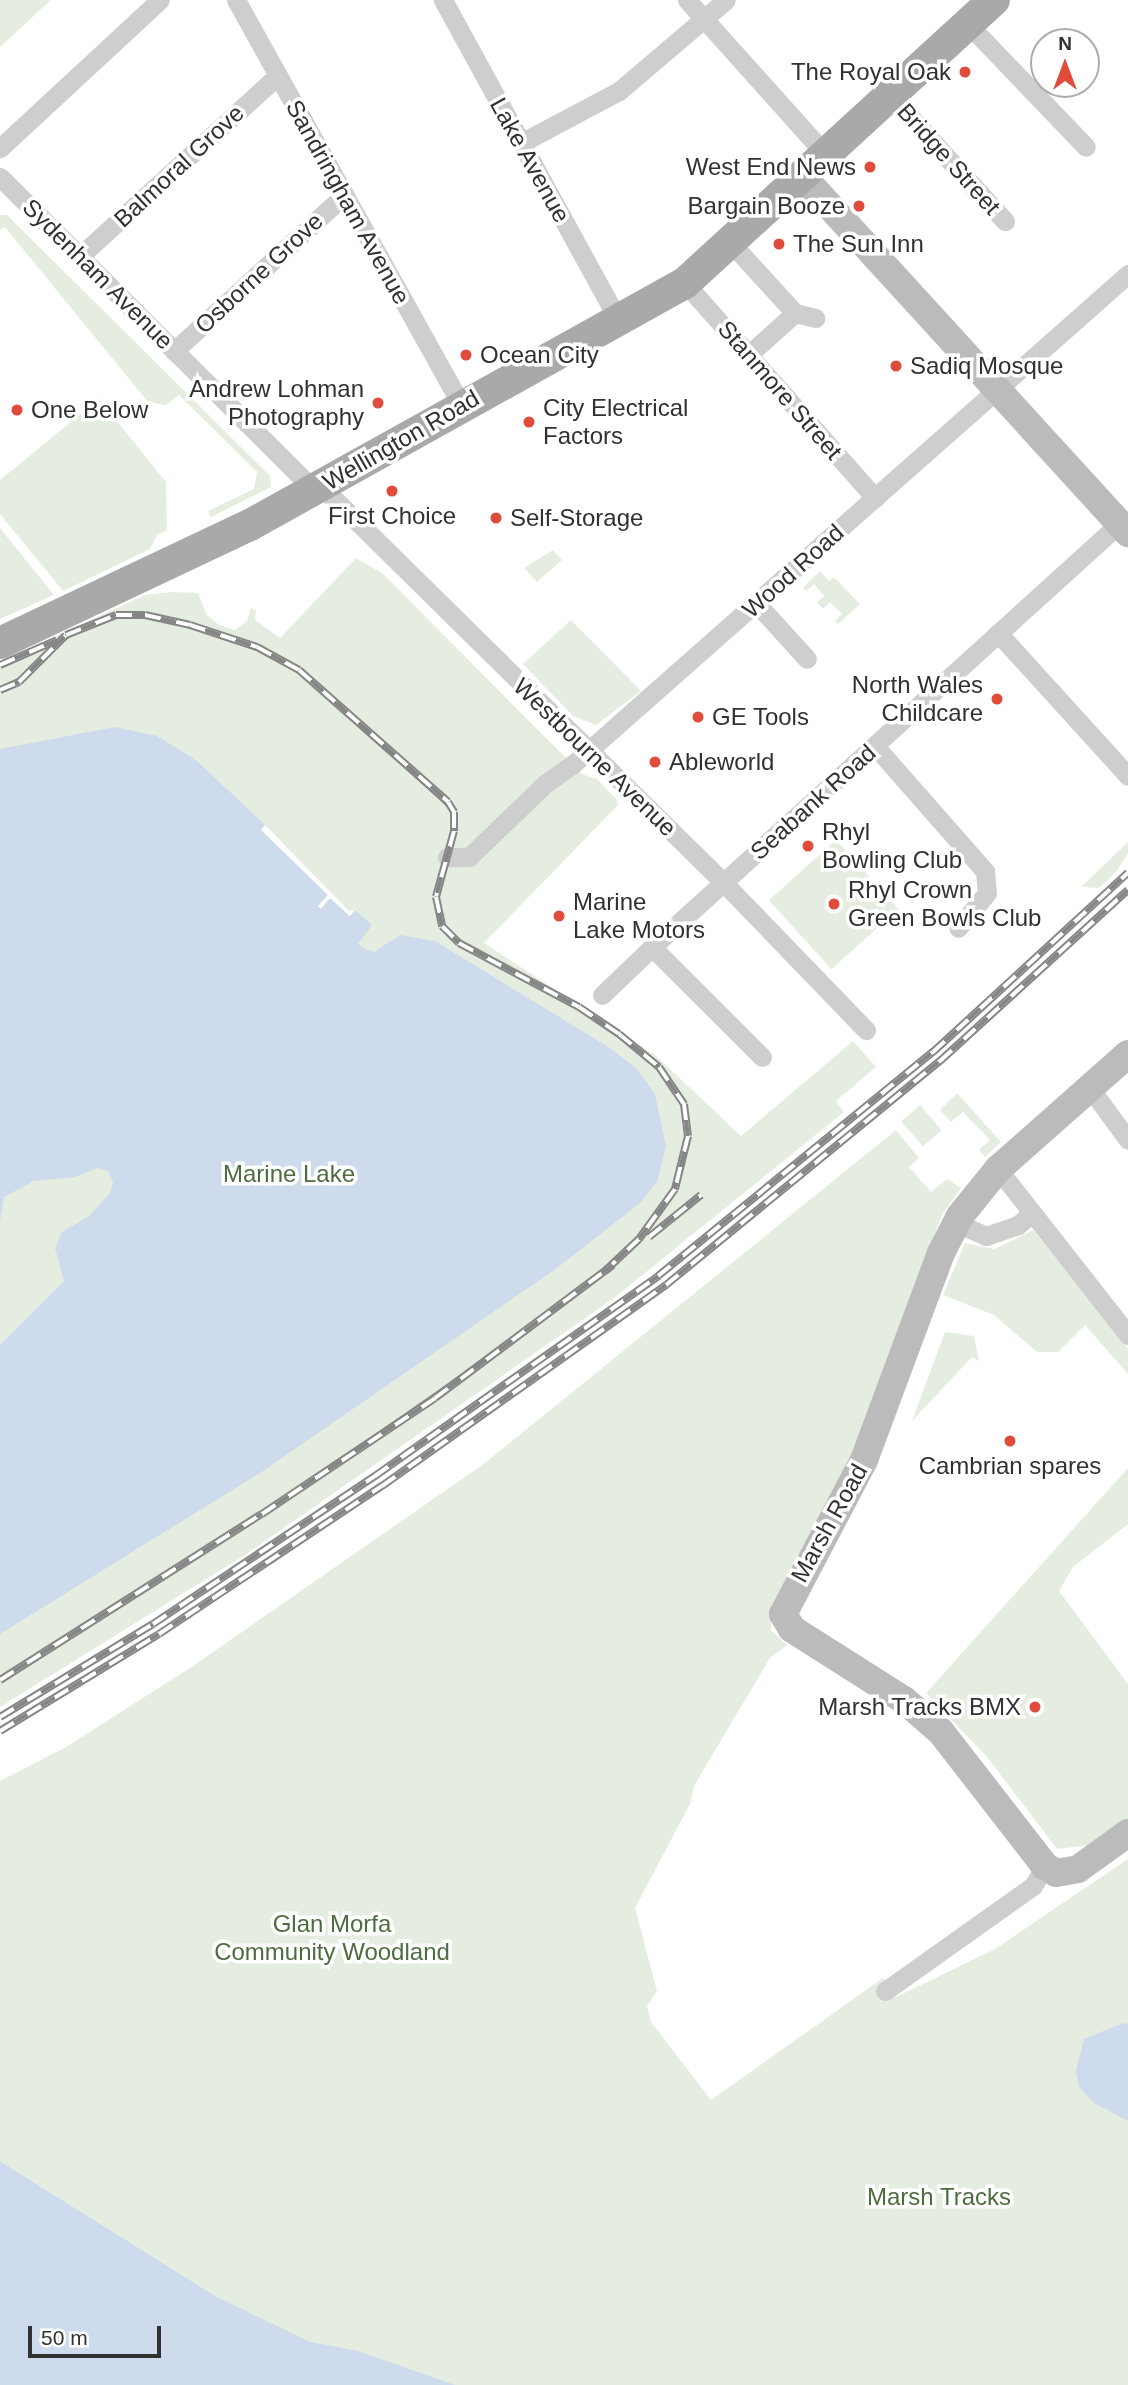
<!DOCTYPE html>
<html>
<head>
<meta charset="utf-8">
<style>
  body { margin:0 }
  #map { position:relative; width:1128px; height:2385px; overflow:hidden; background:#fff; font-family:Arial,sans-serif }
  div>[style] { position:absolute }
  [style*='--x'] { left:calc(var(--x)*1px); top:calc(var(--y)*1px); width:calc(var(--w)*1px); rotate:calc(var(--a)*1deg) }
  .green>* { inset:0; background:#e5ede0; transform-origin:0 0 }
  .water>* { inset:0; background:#cddbec }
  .pier>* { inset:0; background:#fff }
  .street>* { height:19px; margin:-9.5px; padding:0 9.5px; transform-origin:9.5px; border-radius:9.5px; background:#cecece }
  .secondary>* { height:28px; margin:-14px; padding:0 14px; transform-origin:14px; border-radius:14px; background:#bbb }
  .primary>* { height:32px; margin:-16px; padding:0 16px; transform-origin:16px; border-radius:16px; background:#a9a9a9 }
  .tram>* { height:2px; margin:-1px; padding:0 1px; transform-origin:1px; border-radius:1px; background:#868686 }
  .rail>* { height:8px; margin-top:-4px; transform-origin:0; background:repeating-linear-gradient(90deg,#fff 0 16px,#868686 0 32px); box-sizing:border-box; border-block:2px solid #868686 }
  .dots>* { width:19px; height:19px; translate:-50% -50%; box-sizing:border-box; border:4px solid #fff; border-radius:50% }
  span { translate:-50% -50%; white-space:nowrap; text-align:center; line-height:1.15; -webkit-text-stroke:7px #fff; paint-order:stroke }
  .poi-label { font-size:24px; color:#313131 }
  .right { translate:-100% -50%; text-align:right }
  .left { translate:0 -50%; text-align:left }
  .street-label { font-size:24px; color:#313131 }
  .park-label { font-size:24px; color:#4d6c3f }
  .north { position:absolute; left:1030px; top:28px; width:70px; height:70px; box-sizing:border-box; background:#fff; border:2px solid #adadad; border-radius:50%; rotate:0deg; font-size:19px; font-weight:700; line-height:28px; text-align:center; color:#313131 }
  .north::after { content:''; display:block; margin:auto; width:24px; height:32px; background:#e04b3c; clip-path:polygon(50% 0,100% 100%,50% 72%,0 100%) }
  .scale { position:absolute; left:28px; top:2326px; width:133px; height:32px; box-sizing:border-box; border:4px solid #313131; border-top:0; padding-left:9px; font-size:21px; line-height:24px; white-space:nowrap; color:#313131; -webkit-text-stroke:5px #fff; paint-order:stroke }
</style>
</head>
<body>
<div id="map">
  <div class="green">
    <i style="clip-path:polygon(0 0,51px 0,0 47px)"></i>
    <i style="clip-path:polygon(0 215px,7px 215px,270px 476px,271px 487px,211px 517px,208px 511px,254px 489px,257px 472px,179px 395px,166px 405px,148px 402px,5px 227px,0 230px)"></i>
    <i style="clip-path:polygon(99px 399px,166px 482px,167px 530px,157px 535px,150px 549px,63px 591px,0 514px,0 480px)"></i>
    <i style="clip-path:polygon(0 528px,54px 595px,0 619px)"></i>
    <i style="clip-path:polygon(553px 550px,562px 560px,537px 582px,524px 568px)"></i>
    <i style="clip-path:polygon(356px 558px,382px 573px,582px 774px,597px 779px,620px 803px,484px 943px,655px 1055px,741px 1136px,853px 1041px,876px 1067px,836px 1101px,844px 1112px,614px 1298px,245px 1555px,0 1707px,0 662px,145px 595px,171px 592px,198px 593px,207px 615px,219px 625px,235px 630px,247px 621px,251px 608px,256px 610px,255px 620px,280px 638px)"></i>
    <i style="clip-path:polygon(820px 571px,829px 581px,834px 577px,860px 604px,838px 624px,835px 621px,842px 614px,830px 602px,823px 609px,817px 602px,824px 596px,814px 584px,806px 591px,803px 588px)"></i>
    <i style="clip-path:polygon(571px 620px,641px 691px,596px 725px,573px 716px,523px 664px)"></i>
    <i style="left:836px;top:840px;width:93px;height:90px;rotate:48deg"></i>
    <i style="clip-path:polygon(1128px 842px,1128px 853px,1116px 872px,1099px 888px,1081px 887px)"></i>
    <i style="clip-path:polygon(957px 1093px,1001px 1142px,985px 1157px,979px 1150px,990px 1140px,963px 1112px,951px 1122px,940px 1110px)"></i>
    <i style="left:920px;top:1105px;width:33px;height:25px;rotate:49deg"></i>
    <i style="clip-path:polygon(896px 1130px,919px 1158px,909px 1167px,931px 1192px,947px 1179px,961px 1188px,942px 1215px,843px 1477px,771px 1606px,771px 1630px,787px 1645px,770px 1658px,694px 1786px,690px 1804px,635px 1908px,657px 1991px,647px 2006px,651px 2022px,711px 2100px,883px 1978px,896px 1997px,995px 1949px,1128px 1859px,1128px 2385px,329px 2385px,217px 2297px,0 2161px,0 1781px,66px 1747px,193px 1666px,485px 1463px)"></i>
    <i style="clip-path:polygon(1033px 1230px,1128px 1348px,1128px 1374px,1085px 1325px,1058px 1352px,1037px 1352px,994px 1315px,943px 1295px,965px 1243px,995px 1249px)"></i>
    <i style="clip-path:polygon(945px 1332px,974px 1336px,979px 1361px,972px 1357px,912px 1421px)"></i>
    <i style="clip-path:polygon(1128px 1468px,1128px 1524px,1073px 1567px,1059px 1591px,1128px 1684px,1128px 1825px,1101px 1844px,1057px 1849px,987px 1757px,926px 1693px)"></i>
  </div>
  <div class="water">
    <i style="clip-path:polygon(115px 727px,157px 736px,197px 761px,265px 825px,262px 830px,349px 916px,355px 910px,372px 925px,358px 944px,365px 949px,374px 952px,400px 935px,435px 941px,610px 1048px,637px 1069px,655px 1094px,666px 1146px,657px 1182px,639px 1204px,557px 1268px,263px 1471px,0 1634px,0 1345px,64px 1281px,55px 1248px,62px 1232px,89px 1216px,110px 1193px,113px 1182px,108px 1171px,97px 1168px,75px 1177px,34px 1181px,4px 1197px,0 1221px,0 749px)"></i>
    <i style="clip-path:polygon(1123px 2023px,1128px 2025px,1128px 2121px,1094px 2103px,1079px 2087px,1076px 2071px,1084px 2039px)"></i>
    <i style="clip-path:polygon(0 2161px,217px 2297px,310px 2342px,358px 2351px,455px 2385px,0 2385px)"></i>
  </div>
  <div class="pier">
    <i style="clip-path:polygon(265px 825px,349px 911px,355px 910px,350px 916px,330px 898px,321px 909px,318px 906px,328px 895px,261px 830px)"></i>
  </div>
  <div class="street">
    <i style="--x:236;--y:0;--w:463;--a:60.9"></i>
    <i style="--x:443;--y:0;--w:364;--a:61.3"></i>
    <i style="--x:687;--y:0;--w:210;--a:48.1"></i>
    <i style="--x:968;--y:24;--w:170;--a:46.2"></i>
    <i style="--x:892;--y:97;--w:168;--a:47.7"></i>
    <i style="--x:521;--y:143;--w:111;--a:-28"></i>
    <i style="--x:619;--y:91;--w:140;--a:-40.4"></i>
    <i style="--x:0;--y:148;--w:218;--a:-42.8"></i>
    <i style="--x:0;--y:177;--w:443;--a:44.9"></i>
    <i style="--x:731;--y:243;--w:95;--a:47.6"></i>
    <i style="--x:795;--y:313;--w:63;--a:138.2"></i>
    <i style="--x:80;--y:256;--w:268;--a:-42.4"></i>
    <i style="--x:685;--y:283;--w:287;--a:48.5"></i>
    <i style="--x:795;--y:313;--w:21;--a:14"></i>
    <i style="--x:174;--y:351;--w:231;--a:-42.5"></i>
    <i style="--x:321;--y:486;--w:564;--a:44.57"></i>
    <i style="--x:723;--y:882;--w:206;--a:46"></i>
    <i style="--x:757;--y:604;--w:74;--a:47.7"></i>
    <i style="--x:998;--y:633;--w:193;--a:47.7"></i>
    <i style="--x:875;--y:746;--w:167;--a:48.7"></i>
    <i style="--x:985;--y:871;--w:22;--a:85"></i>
    <i style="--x:987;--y:893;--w:45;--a:129.6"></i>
    <i style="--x:447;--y:857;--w:22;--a:0"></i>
    <i style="--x:469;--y:857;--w:107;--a:-43.9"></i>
    <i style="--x:546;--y:783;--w:32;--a:-35"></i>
    <i style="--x:572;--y:765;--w:742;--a:-41.45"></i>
    <i style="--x:602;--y:995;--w:69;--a:-43.8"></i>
    <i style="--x:762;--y:1057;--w:156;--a:-135"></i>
    <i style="--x:652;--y:947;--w:632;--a:-42.18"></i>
    <i style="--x:1090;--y:1088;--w:64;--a:53.8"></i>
    <i style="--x:998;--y:1169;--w:211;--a:51.9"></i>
    <i style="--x:957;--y:1223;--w:32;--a:24"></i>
    <i style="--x:986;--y:1236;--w:34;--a:-19"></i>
    <i style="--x:1018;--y:1225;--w:18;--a:-41"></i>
    <i style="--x:885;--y:1991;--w:181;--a:-35.4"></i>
    <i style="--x:1033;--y:1886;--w:23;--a:-59"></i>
  </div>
  <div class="secondary">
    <i style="--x:804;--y:178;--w:481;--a:47.6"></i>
    <i style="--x:1128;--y:1054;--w:174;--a:138.5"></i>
    <i style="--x:998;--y:1169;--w:60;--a:129"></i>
    <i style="--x:960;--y:1216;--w:42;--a:117.2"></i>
    <i style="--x:941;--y:1253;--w:221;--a:110.4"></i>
    <i style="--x:864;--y:1460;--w:174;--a:117.7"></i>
    <i style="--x:783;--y:1614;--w:17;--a:59"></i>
    <i style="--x:792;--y:1629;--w:133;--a:32.4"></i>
    <i style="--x:904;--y:1700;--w:49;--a:40.9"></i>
    <i style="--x:941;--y:1732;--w:170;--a:52.2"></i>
    <i style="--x:1045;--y:1866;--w:13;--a:32"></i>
    <i style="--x:1056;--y:1873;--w:22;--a:-10"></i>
    <i style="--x:1078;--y:1869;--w:62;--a:-35.8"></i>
  </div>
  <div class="primary">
    <i style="--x:0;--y:643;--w:276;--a:-25.3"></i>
    <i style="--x:250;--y:525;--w:498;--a:-29.1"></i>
    <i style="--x:685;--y:283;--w:419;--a:-42.5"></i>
  </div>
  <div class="tram">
    <i style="--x:0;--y:690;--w:21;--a:-23"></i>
    <i style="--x:19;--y:682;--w:66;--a:-45"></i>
    <i style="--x:66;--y:635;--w:54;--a:-21.8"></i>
    <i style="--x:116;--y:615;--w:17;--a:-7"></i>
    <i style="--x:133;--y:613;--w:105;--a:14.3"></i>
    <i style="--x:235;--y:639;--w:71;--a:25.8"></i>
    <i style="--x:299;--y:670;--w:210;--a:42.5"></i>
    <i style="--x:454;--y:812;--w:19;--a:90"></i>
    <i style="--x:454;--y:831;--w:68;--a:105.3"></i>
    <i style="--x:436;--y:897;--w:17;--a:87"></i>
    <i style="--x:437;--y:914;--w:24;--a:62"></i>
    <i style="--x:448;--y:935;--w:149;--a:28.8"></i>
    <i style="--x:579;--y:1007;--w:100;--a:36.9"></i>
    <i style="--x:659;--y:1067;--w:45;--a:56"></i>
    <i style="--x:684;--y:1104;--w:32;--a:83"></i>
    <i style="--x:688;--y:1136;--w:35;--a:100"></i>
    <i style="--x:682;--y:1170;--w:44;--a:117.1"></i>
    <i style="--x:662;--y:1209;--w:38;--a:127"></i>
    <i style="--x:639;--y:1239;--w:93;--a:138.9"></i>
    <i style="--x:569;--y:1300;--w:374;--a:145.1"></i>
    <i style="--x:262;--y:1514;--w:310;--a:147.6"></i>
  </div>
  <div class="rail">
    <i style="--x:0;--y:665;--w:62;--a:-23.7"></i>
    <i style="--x:0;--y:690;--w:21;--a:-23"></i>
    <i style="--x:19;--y:682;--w:66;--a:-45"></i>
    <i style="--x:66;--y:635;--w:54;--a:-21.8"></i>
    <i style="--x:116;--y:615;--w:29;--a:0"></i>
    <i style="--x:145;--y:615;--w:46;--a:12.5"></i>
    <i style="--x:190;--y:625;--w:71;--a:18.2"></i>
    <i style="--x:257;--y:647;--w:48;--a:28.7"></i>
    <i style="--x:299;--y:670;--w:199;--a:41.5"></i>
    <i style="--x:448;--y:802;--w:12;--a:59"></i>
    <i style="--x:454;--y:812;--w:19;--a:90"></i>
    <i style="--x:454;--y:831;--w:68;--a:105.3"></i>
    <i style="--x:436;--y:897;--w:30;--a:78"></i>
    <i style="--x:442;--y:926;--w:24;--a:45"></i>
    <i style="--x:459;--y:943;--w:136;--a:28.1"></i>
    <i style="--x:579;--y:1007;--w:48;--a:34"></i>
    <i style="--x:619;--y:1034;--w:52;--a:39.5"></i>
    <i style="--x:659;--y:1067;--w:45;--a:56"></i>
    <i style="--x:684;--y:1104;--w:32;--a:83"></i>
    <i style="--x:688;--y:1136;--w:55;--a:103.8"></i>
    <i style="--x:675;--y:1189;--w:62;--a:125.8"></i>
    <i style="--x:639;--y:1239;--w:47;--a:136.7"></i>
    <i style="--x:649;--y:1237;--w:67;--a:-38.9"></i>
    <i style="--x:0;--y:1680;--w:310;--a:-32.4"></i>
    <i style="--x:262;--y:1514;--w:208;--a:-33.8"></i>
    <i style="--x:435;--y:1398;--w:222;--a:-36.8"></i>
    <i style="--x:0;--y:1717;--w:179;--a:-31.3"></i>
    <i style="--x:153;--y:1624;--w:267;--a:-33.7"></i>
    <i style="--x:375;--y:1476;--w:347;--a:-35.2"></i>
    <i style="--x:658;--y:1276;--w:355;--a:-39.2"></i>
    <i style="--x:933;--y:1052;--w:265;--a:-42.6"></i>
    <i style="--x:0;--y:1731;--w:186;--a:-31.4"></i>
    <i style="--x:159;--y:1634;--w:268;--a:-33.6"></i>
    <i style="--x:382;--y:1486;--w:348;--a:-35.3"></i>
    <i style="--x:666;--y:1285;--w:354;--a:-39.3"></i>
    <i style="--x:940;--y:1061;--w:254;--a:-42.3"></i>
  </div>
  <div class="dots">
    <i style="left:965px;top:72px;background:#e04b3c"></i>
    <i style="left:870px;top:167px;background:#e04b3c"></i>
    <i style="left:859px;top:206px;background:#e04b3c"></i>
    <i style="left:779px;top:244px;background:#e04b3c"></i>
    <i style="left:466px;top:355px;background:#e04b3c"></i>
    <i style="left:896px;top:366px;background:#e04b3c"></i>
    <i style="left:378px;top:403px;background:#e04b3c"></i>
    <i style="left:17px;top:410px;background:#e04b3c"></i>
    <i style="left:529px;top:422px;background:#e04b3c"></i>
    <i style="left:392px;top:491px;background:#e04b3c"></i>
    <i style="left:496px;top:518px;background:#e04b3c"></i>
    <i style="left:997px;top:699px;background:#e04b3c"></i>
    <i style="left:698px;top:717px;background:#e04b3c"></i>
    <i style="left:655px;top:762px;background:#e04b3c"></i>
    <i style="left:808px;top:846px;background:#e04b3c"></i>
    <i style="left:834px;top:904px;background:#e04b3c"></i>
    <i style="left:559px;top:916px;background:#e04b3c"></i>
    <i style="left:1010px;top:1441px;background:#e04b3c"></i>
    <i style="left:1035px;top:1707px;background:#e04b3c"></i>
  </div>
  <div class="poi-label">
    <span class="right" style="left:951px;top:72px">The Royal Oak</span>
    <span class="right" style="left:856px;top:167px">West End News</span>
    <span class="right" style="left:845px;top:206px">Bargain Booze</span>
    <span class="left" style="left:793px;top:244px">The Sun Inn</span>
    <span class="left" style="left:480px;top:355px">Ocean City</span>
    <span class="left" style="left:910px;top:366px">Sadiq Mosque</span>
    <span class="right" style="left:364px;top:403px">Andrew Lohman<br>Photography</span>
    <span class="left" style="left:543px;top:422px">City Electrical<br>Factors</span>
    <span class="left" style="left:31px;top:410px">One Below</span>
    <span style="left:392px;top:516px">First Choice</span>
    <span class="left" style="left:510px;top:518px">Self-Storage</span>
    <span class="right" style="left:983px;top:699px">North Wales<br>Childcare</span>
    <span class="left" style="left:712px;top:717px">GE Tools</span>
    <span class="left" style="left:669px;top:762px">Ableworld</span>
    <span class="left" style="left:822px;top:846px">Rhyl<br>Bowling Club</span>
    <span class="left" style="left:848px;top:904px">Rhyl Crown<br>Green Bowls Club</span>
    <span class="left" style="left:573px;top:916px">Marine<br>Lake Motors</span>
    <span style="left:1010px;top:1466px">Cambrian spares</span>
    <span class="right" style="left:1021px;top:1707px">Marsh Tracks BMX</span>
  </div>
  <div class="street-label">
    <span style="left:949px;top:159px;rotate:48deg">Bridge Street</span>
    <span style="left:530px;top:160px;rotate:61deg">Lake Avenue</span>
    <span style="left:179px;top:166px;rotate:-43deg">Balmoral Grove</span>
    <span style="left:348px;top:202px;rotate:61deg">Sandringham Avenue</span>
    <span style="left:259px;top:273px;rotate:-43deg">Osborne Grove</span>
    <span style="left:98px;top:274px;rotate:45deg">Sydenham Avenue</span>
    <span style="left:780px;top:390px;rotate:49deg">Stanmore Street</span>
    <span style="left:401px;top:440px;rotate:-30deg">Wellington Road</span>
    <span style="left:793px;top:571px;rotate:-42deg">Wood Road</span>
    <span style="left:595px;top:757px;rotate:44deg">Westbourne Avenue</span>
    <span style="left:813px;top:802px;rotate:-42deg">Seabank Road</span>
    <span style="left:829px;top:1523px;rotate:-61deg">Marsh Road</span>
  </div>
  <div class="park-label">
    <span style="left:289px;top:1174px">Marine Lake</span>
    <span style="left:332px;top:1938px">Glan Morfa<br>Community Woodland</span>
    <span style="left:939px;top:2197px">Marsh Tracks</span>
  </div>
  <div class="north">N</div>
  <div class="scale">50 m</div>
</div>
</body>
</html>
